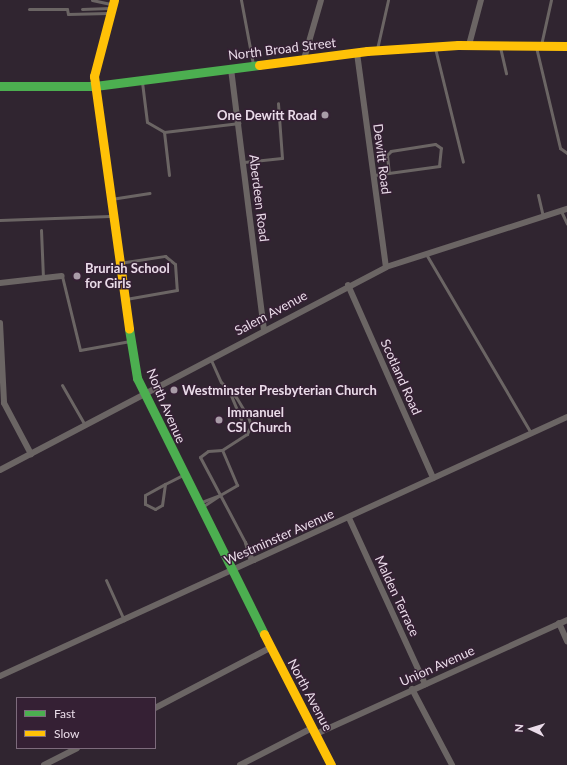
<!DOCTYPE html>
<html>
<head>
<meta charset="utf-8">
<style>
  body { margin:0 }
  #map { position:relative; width:567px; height:765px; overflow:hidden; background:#302530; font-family:Lato,sans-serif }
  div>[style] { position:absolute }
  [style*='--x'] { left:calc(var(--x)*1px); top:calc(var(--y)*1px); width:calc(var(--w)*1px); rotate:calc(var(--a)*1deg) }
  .lane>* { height:3px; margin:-1.5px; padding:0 1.5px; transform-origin:1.5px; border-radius:1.5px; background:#6b6564 }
  .street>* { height:6px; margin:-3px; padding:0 3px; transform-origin:3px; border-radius:3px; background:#6b6564 }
  .fast>* { height:9px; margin:-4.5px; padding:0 4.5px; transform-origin:4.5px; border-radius:4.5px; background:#4caf50 }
  .slow>* { height:9px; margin:-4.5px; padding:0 4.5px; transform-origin:4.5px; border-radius:4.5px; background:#ffc107 }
  .dots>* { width:11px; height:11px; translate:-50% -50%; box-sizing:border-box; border:2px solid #352034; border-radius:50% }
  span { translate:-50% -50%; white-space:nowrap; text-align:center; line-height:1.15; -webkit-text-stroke:3px #352034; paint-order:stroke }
  .street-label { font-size:13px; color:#eadce9 }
  .poi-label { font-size:13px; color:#eadce9; font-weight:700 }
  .right { translate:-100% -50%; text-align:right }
  .left { translate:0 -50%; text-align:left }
  .legend { position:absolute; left:16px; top:697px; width:140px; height:52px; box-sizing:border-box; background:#352034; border:1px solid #7d6b7c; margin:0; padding:5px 7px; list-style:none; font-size:12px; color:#eadce9 }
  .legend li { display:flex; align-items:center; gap:8px; height:20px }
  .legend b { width:20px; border:1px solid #7d6b7c }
  .north { position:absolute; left:511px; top:709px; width:40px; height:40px; -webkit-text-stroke:3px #352034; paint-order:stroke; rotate:274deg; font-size:11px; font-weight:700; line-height:16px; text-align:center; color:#eadce9 }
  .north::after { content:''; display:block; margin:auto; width:14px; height:18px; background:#eadce9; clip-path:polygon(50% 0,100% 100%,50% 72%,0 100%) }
</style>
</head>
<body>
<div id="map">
  <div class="lane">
    <i style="--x:92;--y:0;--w:19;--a:12"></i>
    <i style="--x:241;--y:0;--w:65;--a:79.4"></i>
    <i style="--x:29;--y:9;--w:38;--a:0"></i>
    <i style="--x:67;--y:9;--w:5;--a:79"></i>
    <i style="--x:68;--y:14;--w:40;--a:-1.4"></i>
    <i style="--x:82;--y:9;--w:28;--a:-2"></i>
    <i style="--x:541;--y:45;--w:46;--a:-77.5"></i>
    <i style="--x:500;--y:47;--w:27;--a:77"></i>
    <i style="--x:536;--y:47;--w:104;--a:76.6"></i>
    <i style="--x:560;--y:148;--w:9;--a:36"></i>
    <i style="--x:435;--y:48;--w:117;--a:76.2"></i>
    <i style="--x:377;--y:49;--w:50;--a:-77.3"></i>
    <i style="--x:142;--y:82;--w:40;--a:82.9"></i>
    <i style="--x:147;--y:122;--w:20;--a:30"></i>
    <i style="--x:244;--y:162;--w:38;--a:-6"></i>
    <i style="--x:282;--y:158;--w:55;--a:-94.2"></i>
    <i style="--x:169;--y:175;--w:43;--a:-96.6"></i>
    <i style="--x:164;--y:132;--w:76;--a:-6.8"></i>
    <i style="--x:374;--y:175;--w:66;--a:-7.9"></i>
    <i style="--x:439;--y:166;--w:18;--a:-84"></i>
    <i style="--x:441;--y:148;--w:7;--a:-146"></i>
    <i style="--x:435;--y:144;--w:45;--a:171"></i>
    <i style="--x:391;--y:151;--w:6;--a:135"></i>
    <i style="--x:387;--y:155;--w:18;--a:84"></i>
    <i style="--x:538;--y:195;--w:22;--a:77"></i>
    <i style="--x:111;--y:199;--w:39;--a:-9"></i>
    <i style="--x:561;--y:211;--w:14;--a:65"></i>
    <i style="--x:0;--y:220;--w:110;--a:-2.1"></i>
    <i style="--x:41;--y:230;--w:48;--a:87.6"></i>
    <i style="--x:426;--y:254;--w:208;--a:59.6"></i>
    <i style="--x:119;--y:263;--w:47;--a:-8.7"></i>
    <i style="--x:165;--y:256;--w:13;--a:39"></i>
    <i style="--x:175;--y:264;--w:26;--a:86"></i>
    <i style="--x:177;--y:290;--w:52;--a:170"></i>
    <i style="--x:62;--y:276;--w:76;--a:76.3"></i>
    <i style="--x:80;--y:350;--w:51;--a:-10.2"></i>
    <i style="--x:211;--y:360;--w:24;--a:66"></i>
    <i style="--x:221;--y:382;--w:21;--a:45"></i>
    <i style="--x:236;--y:397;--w:23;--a:59"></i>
    <i style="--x:248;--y:417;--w:9;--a:69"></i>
    <i style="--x:251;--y:425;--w:10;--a:114"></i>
    <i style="--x:247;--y:434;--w:44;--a:-112.5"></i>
    <i style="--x:62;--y:385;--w:46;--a:60.1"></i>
    <i style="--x:222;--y:450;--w:14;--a:176"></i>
    <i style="--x:208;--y:451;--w:10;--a:143"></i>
    <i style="--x:200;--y:457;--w:96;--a:62.1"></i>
    <i style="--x:165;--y:484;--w:21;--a:98"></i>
    <i style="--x:162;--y:505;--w:8;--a:150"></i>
    <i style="--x:155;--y:509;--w:11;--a:-153"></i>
    <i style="--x:145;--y:504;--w:9;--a:-90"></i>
    <i style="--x:145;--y:495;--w:23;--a:-29"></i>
    <i style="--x:165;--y:484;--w:18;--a:-27"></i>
    <i style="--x:220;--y:495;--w:20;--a:-30"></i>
    <i style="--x:237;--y:485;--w:38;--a:-113"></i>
    <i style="--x:222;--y:450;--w:30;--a:-33"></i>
    <i style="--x:199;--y:503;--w:22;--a:-21"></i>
    <i style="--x:220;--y:495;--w:23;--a:146"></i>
    <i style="--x:250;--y:561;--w:20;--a:-105"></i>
    <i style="--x:245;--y:542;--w:21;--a:65"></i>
    <i style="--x:106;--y:580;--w:44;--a:65.8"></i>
  </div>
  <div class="street">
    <i style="--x:469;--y:45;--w:47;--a:-75.1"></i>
    <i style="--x:357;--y:53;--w:216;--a:82.3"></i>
    <i style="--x:304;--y:59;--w:61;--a:-73.9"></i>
    <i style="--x:231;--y:69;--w:263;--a:82.8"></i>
    <i style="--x:0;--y:283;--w:62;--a:-6.4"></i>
    <i style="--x:348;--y:285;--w:211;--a:66.2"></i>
    <i style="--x:0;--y:323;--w:80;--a:87.1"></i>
    <i style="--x:4;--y:403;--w:58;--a:62.1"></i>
    <i style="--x:0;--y:470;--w:436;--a:-27.7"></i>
    <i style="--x:386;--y:267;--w:190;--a:-17.8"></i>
    <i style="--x:349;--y:518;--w:183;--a:65.4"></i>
    <i style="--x:559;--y:623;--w:20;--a:66"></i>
    <i style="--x:0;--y:676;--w:623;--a:-24.55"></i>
    <i style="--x:412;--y:689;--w:86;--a:62.2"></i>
    <i style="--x:155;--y:708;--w:130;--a:-27.6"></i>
    <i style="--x:316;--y:734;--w:276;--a:-24.4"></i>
    <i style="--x:44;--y:765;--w:37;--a:-27"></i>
    <i style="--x:240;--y:765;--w:81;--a:-27.2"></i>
  </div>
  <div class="fast">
    <i style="--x:0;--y:86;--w:95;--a:0"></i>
    <i style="--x:95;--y:86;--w:165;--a:-7.3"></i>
    <i style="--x:129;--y:329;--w:50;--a:80.7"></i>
    <i style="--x:137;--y:378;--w:286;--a:63.6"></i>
  </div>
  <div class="slow">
    <i style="--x:114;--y:0;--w:79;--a:104.7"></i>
    <i style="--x:94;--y:76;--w:255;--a:82.1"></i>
    <i style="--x:259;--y:65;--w:109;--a:-7.4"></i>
    <i style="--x:367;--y:51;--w:91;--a:-3.8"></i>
    <i style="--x:458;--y:45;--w:109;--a:0.5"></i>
    <i style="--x:264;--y:634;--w:147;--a:62.9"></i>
  </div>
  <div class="dots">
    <i style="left:325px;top:115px;background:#a99ca8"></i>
    <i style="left:77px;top:276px;background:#a99ca8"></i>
    <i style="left:174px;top:390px;background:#a99ca8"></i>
    <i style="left:219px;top:420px;background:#a99ca8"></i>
  </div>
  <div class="street-label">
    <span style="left:282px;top:49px;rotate:-7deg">North Broad Street</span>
    <span style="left:382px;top:159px;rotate:83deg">Dewitt Road</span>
    <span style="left:259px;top:198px;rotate:83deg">Aberdeen Road</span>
    <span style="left:271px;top:313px;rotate:-28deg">Salem Avenue</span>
    <span style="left:401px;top:377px;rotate:66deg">Scotland Road</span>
    <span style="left:166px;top:406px;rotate:67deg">North Avenue</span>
    <span style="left:279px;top:537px;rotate:-24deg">Westminster Avenue</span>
    <span style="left:397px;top:596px;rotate:65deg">Malden Terrace</span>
    <span style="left:437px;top:666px;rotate:-24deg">Union Avenue</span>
    <span style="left:310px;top:695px;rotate:62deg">North Avenue</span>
  </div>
  <div class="poi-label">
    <span class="right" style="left:317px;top:115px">One Dewitt Road</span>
    <span class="left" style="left:85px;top:276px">Bruriah School<br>for Girls</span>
    <span class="left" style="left:182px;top:390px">Westminster Presbyterian Church</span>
    <span class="left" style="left:227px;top:420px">Immanuel<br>CSI Church</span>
  </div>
  <ul class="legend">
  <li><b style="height:5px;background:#4caf50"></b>Fast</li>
  <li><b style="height:5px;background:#ffc107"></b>Slow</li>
  </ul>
  <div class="north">N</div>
</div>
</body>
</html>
